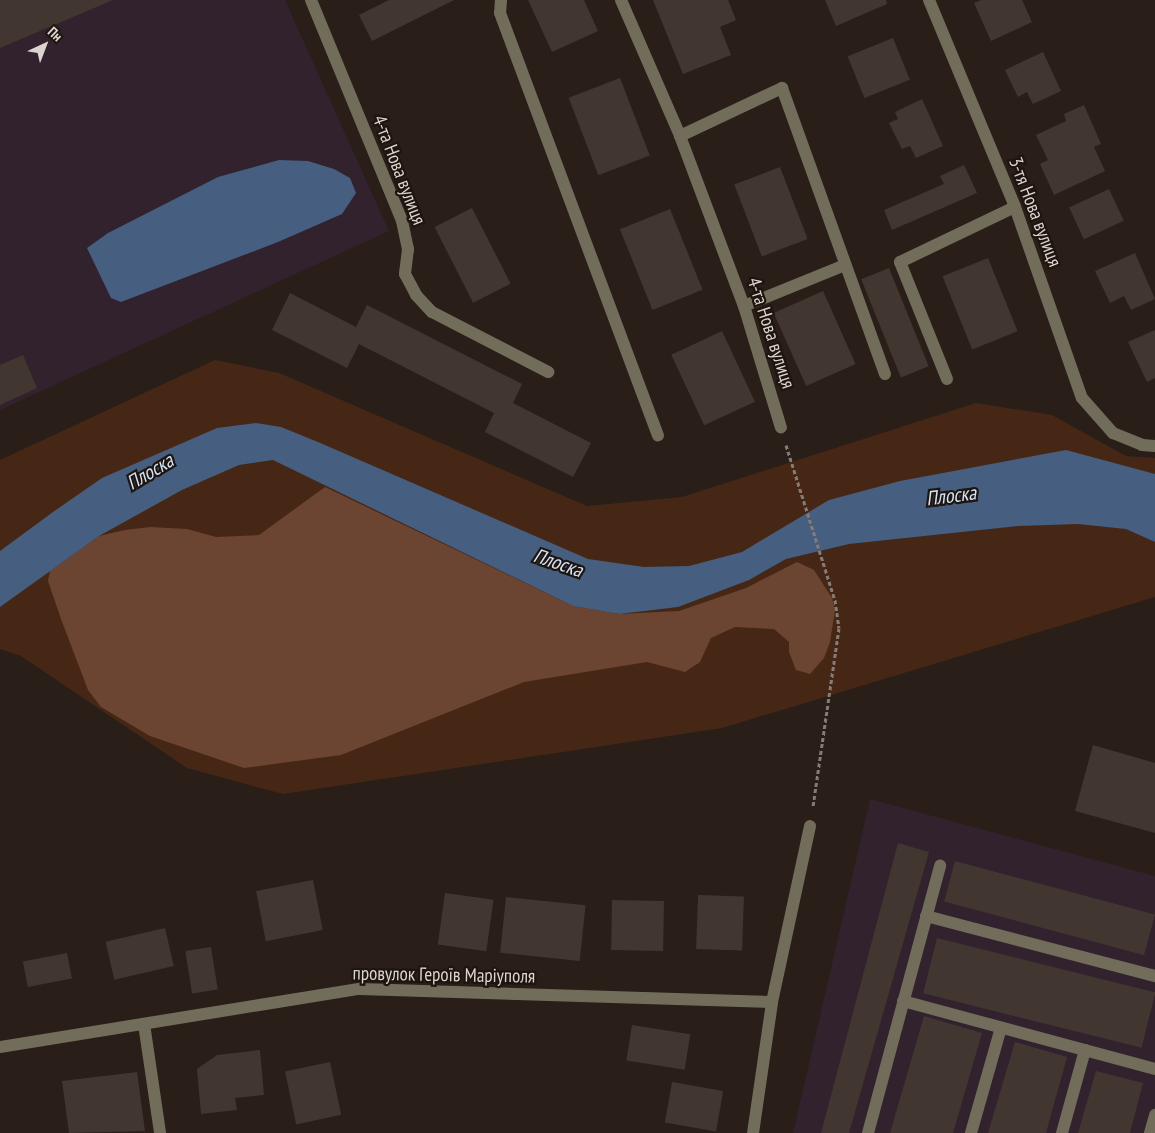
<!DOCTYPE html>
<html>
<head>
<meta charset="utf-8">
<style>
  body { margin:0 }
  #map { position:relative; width:1155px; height:1133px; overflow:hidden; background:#291e18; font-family:"PT Sans Narrow",sans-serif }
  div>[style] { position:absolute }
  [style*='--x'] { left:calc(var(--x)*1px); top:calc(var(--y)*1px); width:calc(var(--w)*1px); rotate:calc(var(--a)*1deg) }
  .industrial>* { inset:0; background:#31222e }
  .green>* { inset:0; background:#462715 }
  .forest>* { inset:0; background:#6b4531 }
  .water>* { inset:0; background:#465e7f }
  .building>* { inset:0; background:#423730; transform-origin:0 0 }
  .path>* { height:3px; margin-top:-1.5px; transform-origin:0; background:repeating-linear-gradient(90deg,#857b77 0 4px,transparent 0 6.5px) }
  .minor>* { height:12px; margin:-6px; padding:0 6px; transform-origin:6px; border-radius:6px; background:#726d5b }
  span { translate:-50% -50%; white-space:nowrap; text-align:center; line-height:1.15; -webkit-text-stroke:4.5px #1f150f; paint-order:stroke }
  .street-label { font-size:19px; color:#dcd4d1 }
  .water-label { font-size:20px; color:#d3e4fc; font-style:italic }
  .north { position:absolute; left:20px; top:20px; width:50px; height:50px; -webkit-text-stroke:4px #1f150f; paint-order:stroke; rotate:43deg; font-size:14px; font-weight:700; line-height:20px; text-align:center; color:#dcd4d1 }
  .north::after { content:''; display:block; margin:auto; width:18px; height:22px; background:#dcd4d1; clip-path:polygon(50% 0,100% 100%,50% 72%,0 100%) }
</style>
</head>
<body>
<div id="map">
  <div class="industrial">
    <i style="clip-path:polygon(0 0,285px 0,389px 231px,0 410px)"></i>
    <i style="clip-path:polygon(870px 799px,1155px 876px,1155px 1133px,793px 1133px)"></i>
  </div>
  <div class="green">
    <i style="clip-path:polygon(215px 360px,279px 373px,587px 506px,682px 497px,976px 403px,1052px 415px,1126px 456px,1155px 458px,1155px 597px,722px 728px,283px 794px,187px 768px,21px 656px,0 649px,0 460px)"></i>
  </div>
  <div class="forest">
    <i style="clip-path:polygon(325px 487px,573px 606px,619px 614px,679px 611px,746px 588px,797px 562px,814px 570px,832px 598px,835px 610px,830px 642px,824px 658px,810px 674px,796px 670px,789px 652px,789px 642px,774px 629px,735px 627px,711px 638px,700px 662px,685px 672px,647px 662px,524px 682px,341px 755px,244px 768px,150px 736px,101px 707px,88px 690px,61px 619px,48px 581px,50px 571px,99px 536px,125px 530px,150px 527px,187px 529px,216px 537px,259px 535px)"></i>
  </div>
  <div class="water">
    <i style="clip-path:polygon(279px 160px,308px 161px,334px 169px,350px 178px,356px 193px,342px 214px,278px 242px,121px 302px,111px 298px,87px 248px,108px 233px,218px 177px)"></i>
    <i style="clip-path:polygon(256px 423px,281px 427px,318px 442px,588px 559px,644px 567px,689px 566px,742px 552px,829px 500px,900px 481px,1066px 450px,1155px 474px,1155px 542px,1126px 529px,1078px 524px,1018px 526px,849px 544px,786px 559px,749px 580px,678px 607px,619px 614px,573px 606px,273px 460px,239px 465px,182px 490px,99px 536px,0 607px,0 551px,53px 512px,102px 478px,217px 428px)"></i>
  </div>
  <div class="building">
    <i style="clip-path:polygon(0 0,113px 0,0 48px)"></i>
    <i style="clip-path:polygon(389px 0,454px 0,372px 41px,359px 15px)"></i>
    <i style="clip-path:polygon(528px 0,584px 0,598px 31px,552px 52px)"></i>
    <i style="clip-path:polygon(653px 0,728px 0,736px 20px,720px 27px,731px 55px,683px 74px)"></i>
    <i style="clip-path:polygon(825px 0,886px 0,887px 4px,836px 26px)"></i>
    <i style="clip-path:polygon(981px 0,1022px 0,1032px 22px,991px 41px,974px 3px)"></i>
    <i style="left:893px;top:38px;width:45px;height:49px;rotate:68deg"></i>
    <i style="clip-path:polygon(1043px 52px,1061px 91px,1033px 104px,1027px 92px,1018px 97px,1005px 70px)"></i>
    <i style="left:620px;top:78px;width:83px;height:55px;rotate:69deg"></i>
    <i style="clip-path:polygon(922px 99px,943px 146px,916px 158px,910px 146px,902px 149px,889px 123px,898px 119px,895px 112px)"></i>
    <i style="clip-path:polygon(1084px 105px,1101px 144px,1094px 147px,1105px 171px,1054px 195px,1040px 164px,1048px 160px,1036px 135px,1066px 121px,1064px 114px)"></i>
    <i style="clip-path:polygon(964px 165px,977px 193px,892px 230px,884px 210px,944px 184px,940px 176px)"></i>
    <i style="left:780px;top:167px;width:77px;height:49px;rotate:69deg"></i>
    <i style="left:1109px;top:189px;width:35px;height:44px;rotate:65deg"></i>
    <i style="left:472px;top:208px;width:85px;height:42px;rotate:63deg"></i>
    <i style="left:670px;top:209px;width:87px;height:54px;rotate:68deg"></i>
    <i style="clip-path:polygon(1135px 253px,1155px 299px,1131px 310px,1124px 296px,1110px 303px,1095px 271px)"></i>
    <i style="left:988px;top:258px;width:79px;height:49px;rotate:68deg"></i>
    <i style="left:889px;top:268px;width:106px;height:30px;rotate:68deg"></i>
    <i style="left:823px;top:291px;width:80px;height:54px;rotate:66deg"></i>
    <i style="clip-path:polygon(290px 293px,356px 327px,367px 305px,522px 384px,513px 403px,591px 443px,573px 477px,485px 432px,494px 413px,359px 344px,347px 368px,272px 330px)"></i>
    <i style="clip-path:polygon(1155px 330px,1155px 378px,1147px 382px,1128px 342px)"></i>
    <i style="left:722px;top:331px;width:78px;height:56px;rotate:65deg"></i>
    <i style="clip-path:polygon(23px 355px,37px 388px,0 405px,0 365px)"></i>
    <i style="clip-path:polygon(1093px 745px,1155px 763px,1155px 833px,1075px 811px)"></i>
    <i style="clip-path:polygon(898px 843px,929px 852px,849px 1133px,821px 1133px)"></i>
    <i style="left:955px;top:861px;width:207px;height:42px;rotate:15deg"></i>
    <i style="left:313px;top:880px;width:51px;height:58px;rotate:79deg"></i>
    <i style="left:445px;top:893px;width:49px;height:52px;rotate:8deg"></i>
    <i style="left:698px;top:895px;width:46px;height:54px;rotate:2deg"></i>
    <i style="left:506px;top:897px;width:80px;height:56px;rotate:6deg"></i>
    <i style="left:612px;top:900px;width:52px;height:50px;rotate:1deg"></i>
    <i style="left:165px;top:928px;width:39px;height:61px;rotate:77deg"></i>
    <i style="left:937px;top:938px;width:225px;height:57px;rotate:14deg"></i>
    <i style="left:211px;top:947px;width:43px;height:26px;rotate:81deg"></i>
    <i style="left:67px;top:953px;width:26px;height:45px;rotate:79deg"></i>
    <i style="clip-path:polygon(924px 1016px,982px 1033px,953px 1133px,890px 1133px)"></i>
    <i style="left:632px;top:1025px;width:59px;height:36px;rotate:9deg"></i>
    <i style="clip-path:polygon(1015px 1042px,1067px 1057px,1046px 1133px,988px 1133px)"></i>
    <i style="clip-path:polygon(260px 1050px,264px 1095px,235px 1098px,237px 1110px,201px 1114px,197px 1069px,217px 1055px)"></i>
    <i style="left:330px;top:1062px;width:54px;height:46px;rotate:78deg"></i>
    <i style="clip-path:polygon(1096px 1071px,1143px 1083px,1130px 1133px,1078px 1133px)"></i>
    <i style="clip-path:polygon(137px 1072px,145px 1131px,69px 1133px,62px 1081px)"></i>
    <i style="left:672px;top:1082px;width:52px;height:41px;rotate:10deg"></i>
  </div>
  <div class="path">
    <i style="--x:786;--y:445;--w:163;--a:72.5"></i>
    <i style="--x:835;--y:600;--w:28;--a:82"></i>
    <i style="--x:839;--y:628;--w:181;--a:98.3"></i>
  </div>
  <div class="minor">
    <i style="--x:311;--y:0;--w:239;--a:67.6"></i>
    <i style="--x:402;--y:221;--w:29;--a:78"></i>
    <i style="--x:408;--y:249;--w:25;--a:97"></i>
    <i style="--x:405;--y:274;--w:24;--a:62"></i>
    <i style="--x:416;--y:295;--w:23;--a:47"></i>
    <i style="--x:432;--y:312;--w:131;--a:27.3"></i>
    <i style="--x:501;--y:0;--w:13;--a:94"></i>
    <i style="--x:500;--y:13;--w:451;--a:69.5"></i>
    <i style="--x:621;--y:0;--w:148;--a:66.5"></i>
    <i style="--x:680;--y:136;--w:182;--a:69.4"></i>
    <i style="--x:744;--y:306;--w:127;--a:73.1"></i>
    <i style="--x:929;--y:0;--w:224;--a:67.4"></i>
    <i style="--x:1015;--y:207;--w:202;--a:70.7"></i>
    <i style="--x:1082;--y:398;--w:47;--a:48.5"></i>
    <i style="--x:1113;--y:433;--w:31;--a:22"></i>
    <i style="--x:1142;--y:445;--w:13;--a:4"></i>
    <i style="--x:680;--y:136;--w:113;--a:-25.2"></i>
    <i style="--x:782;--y:88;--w:304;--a:70.2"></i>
    <i style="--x:744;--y:306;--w:109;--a:-22.1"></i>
    <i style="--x:947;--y:379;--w:126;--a:-111.9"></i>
    <i style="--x:900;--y:262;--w:127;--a:-25.6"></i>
    <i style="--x:926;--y:916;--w:237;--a:14.7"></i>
    <i style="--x:903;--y:1001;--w:261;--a:15.1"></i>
    <i style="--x:144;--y:1024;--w:110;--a:81.6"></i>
    <i style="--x:0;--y:1047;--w:365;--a:-9.2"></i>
    <i style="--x:360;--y:989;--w:412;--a:1.8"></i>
    <i style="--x:753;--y:1133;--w:132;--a:-81.7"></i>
    <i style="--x:772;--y:1002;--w:180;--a:-77.8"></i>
    <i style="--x:868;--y:1133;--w:277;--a:-74.9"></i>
    <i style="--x:971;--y:1133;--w:109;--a:-74.1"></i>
    <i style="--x:1062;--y:1133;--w:86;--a:-74.5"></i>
    <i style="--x:1150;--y:1133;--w:19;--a:-74"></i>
  </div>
  <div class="street-label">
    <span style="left:399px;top:170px;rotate:69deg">4-та Нова вулиця</span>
    <span style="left:1035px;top:212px;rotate:69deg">3-тя Нова вулиця</span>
    <span style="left:771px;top:333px;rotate:72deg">4-та Нова вулиця</span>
    <span style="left:444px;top:975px;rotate:1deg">провулок Героїв Маріуполя</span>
  </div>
  <div class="water-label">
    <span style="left:150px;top:472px;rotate:-31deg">Плоска</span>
    <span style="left:951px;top:496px;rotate:-7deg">Плоска</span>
    <span style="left:558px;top:563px;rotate:19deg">Плоска</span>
  </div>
  <div class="north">Пн</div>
</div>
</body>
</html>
